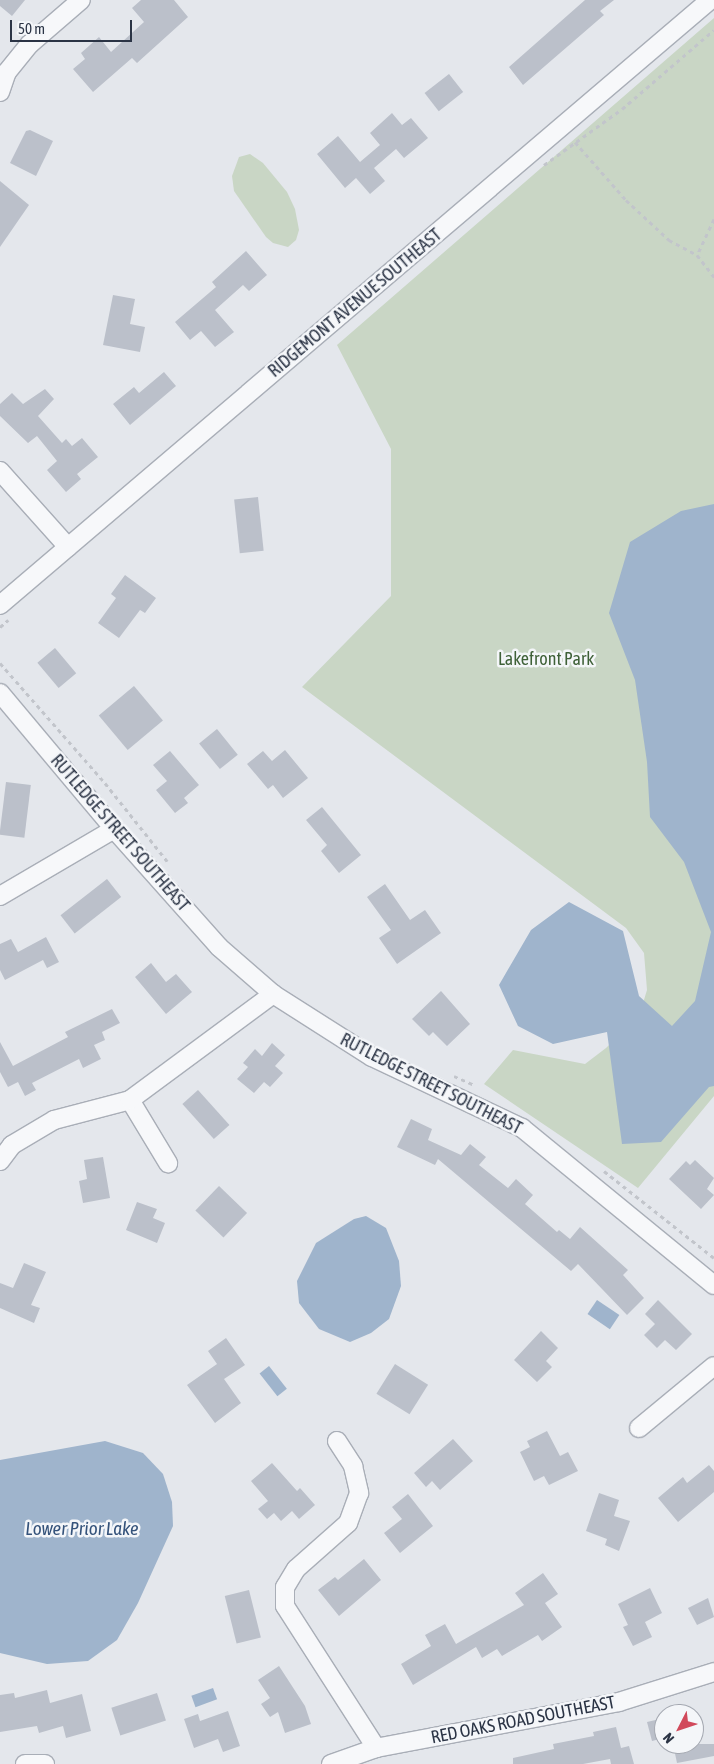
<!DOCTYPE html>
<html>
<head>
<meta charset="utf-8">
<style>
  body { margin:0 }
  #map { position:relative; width:714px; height:1764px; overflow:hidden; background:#e4e7ec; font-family:"Asap Condensed",sans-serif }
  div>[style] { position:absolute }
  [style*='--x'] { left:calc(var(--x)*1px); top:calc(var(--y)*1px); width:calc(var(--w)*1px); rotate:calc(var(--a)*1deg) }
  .green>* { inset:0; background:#c9d6c5 }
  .water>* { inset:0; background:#9fb4cc; transform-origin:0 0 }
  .building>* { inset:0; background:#bbc0ca; transform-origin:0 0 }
  .path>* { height:3px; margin-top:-1.5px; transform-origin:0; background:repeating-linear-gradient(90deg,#c2c5cb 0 4px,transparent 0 8px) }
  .roads { filter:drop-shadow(1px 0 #a9aeb7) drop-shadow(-1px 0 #a9aeb7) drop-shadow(0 1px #a9aeb7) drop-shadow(0 -1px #a9aeb7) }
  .minor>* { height:18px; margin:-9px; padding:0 9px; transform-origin:9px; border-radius:9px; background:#f7f8fa }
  span { translate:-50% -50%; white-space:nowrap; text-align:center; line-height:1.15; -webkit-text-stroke:5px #f4f6f9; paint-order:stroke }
  .street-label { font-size:18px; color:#2b3445 }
  .park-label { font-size:18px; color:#3f6138 }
  .water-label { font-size:19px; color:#34527a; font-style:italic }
  .north { position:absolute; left:654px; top:1704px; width:50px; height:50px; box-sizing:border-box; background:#f4f6f9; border:1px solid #a4a8b1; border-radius:50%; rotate:229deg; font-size:14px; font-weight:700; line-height:20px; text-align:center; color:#2b3445 }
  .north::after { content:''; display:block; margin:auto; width:18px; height:22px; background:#d1495b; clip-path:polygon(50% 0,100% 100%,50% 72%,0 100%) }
  .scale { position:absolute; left:10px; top:20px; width:122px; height:22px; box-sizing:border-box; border:2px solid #2b3445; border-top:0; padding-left:6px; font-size:15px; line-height:18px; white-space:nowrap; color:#2b3445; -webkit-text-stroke:4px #f4f6f9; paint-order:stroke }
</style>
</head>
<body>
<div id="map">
  <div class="green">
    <i style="clip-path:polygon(714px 18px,714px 1096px,638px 1188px,484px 1084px,513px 1050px,585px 1064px,606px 1048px,639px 1016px,647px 990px,644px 953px,626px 928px,302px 687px,391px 596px,391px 449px,337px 345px)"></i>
    <i style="clip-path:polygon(250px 154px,263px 163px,287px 192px,295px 209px,299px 230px,296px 240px,288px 247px,273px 243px,266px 237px,234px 191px,232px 176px,239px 157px)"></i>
  </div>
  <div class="water">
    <i style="clip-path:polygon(714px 504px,714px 1086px,709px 1087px,661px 1142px,622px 1144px,607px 1032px,553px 1044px,518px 1026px,499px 985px,531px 930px,569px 902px,623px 931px,639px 996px,672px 1026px,695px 1001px,711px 932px,684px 862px,650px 817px,647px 762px,635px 680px,609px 613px,630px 542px,681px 511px)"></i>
    <i style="clip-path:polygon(366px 1216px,386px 1228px,399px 1261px,401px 1286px,389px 1319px,371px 1333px,350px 1342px,319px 1329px,299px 1303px,297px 1281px,316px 1243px,354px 1219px)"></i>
    <i style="left:597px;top:1300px;width:27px;height:17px;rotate:34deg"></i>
    <i style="left:269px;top:1366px;width:29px;height:12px;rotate:52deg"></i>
    <i style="clip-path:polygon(105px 1441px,143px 1453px,163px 1474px,172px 1502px,173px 1526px,138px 1603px,117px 1640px,88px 1661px,47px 1664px,0 1653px,0 1460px)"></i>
    <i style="left:213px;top:1688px;width:12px;height:23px;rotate:70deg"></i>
  </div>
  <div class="building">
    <i style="clip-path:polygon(0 0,25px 0,12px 16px,0 6px)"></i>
    <i style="clip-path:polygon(141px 0,174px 0,188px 17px,137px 63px,132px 58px,93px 92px,73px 69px,85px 59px,81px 53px,99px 37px,111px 52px,144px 22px,132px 8px)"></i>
    <i style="clip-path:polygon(585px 0,614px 0,600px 11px,604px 15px,523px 85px,509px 67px)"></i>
    <i style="left:449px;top:74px;width:23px;height:31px;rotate:52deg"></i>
    <i style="clip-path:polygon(392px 113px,402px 125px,411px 118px,428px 138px,404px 158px,396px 149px,374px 168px,385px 181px,370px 194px,356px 178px,345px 188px,317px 154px,338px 136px,360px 162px,380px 145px,370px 133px)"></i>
    <i style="clip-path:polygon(30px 130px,53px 141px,36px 176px,10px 163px,26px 131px)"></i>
    <i style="clip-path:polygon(0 181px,29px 205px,0 247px)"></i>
    <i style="clip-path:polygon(246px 251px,267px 275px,249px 291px,243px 285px,215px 310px,234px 332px,215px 347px,201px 331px,190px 340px,175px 322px,216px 287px,212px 282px)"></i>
    <i style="clip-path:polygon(113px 295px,135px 299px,130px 324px,145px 327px,140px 352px,103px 345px)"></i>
    <i style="clip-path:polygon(164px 372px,176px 386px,130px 425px,113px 404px,134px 387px,139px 393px)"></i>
    <i style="clip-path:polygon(45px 389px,54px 399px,38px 416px,62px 443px,66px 439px,72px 446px,82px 438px,98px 457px,77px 474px,81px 479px,66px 492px,47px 470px,57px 461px,37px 436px,28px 443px,0 416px,0 404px,12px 393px,23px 404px)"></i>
    <i style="left:258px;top:497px;width:54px;height:24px;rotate:84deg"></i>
    <i style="clip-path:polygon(125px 575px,156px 598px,145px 613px,140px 610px,119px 638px,98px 623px,116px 598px,111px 594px)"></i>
    <i style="left:55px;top:648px;width:33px;height:23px;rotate:50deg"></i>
    <i style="left:134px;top:686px;width:45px;height:46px;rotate:50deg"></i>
    <i style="left:217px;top:729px;width:33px;height:23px;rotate:51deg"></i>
    <i style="clip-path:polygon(285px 750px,308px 778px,283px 798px,273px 785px,268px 789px,247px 764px,263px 751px,272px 761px)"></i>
    <i style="clip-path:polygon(170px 751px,199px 785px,184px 798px,188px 803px,175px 813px,156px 790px,167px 781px,153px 765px)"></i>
    <i style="left:6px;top:782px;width:25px;height:53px;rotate:7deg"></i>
    <i style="clip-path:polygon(322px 807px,361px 855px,339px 873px,321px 851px,327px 845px,306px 820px)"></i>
    <i style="left:107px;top:879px;width:23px;height:59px;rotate:52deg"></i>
    <i style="clip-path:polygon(385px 884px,410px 920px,425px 910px,441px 933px,397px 964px,379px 938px,391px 930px,367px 897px)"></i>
    <i style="clip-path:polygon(46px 937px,59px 962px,47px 968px,43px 960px,5px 980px,0 970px,0 944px,11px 939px,18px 952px)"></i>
    <i style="clip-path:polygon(151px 963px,166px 982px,176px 974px,192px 992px,166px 1014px,135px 977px)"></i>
    <i style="clip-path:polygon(441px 991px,470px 1024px,447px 1046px,433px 1032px,429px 1036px,412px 1019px)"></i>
    <i style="clip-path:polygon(112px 1009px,120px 1023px,102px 1032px,105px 1040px,94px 1045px,101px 1059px,83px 1068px,79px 1059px,32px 1083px,36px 1090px,25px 1096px,18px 1082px,8px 1087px,0 1072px,0 1042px,13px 1066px,68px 1037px,65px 1032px)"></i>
    <i style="clip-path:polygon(272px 1043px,285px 1055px,275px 1066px,283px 1073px,270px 1087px,264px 1082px,254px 1093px,237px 1079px,248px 1067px,243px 1063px,255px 1049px,262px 1056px)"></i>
    <i style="left:198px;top:1090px;width:47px;height:21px;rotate:48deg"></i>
    <i style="clip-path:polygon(411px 1119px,432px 1129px,428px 1140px,461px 1155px,470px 1144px,486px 1157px,479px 1165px,508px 1188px,516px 1179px,533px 1195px,525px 1204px,557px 1232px,559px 1230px,570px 1239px,580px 1227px,628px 1270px,623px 1275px,644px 1298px,627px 1315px,578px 1264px,571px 1271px,438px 1159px,435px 1165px,397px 1147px)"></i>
    <i style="clip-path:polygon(103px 1157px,110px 1198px,83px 1203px,79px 1181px,87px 1179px,84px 1160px)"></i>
    <i style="clip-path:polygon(695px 1160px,714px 1178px,707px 1189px,714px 1195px,701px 1209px,669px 1179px,686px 1161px,690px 1165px)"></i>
    <i style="left:219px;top:1186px;width:39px;height:34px;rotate:44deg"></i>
    <i style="clip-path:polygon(137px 1202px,157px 1209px,153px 1218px,165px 1223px,157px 1243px,126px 1230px)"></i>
    <i style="clip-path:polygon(24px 1263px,46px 1272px,31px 1305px,40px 1308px,34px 1323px,0 1308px,0 1283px,13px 1288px)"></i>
    <i style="clip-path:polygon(658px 1300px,692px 1334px,676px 1350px,665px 1340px,657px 1348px,644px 1335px,655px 1324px,645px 1314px)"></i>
    <i style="clip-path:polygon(541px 1331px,558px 1348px,546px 1361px,552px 1367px,537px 1382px,514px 1360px)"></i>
    <i style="clip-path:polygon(226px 1338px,245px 1365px,224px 1379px,241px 1403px,215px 1423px,187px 1385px,217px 1364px,208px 1351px)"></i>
    <i style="left:395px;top:1364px;width:39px;height:35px;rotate:32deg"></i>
    <i style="clip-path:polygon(547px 1431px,560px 1456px,568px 1452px,578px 1471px,549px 1485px,544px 1476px,534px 1481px,520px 1452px,530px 1447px,527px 1441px)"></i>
    <i style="clip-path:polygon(453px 1439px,473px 1461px,440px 1490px,432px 1481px,426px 1487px,414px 1473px)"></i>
    <i style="clip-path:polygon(272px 1463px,297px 1491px,300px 1488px,315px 1505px,299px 1519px,292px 1511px,281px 1521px,274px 1513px,267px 1519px,258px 1509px,268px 1501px,251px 1481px)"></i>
    <i style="clip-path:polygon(709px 1465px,714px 1471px,714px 1492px,678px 1522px,658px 1498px,683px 1477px,687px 1483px)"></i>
    <i style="clip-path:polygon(599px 1493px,619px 1500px,614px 1516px,630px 1521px,619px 1551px,605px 1545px,607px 1539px,586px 1531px)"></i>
    <i style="clip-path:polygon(408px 1494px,433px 1526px,400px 1553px,384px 1533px,402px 1519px,392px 1507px)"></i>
    <i style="clip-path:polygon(364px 1559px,381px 1580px,339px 1616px,318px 1590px,335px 1577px,338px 1580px)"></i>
    <i style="clip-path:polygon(543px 1573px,558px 1594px,545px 1603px,562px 1627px,542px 1641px,538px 1635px,502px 1656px,497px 1649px,482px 1658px,476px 1647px,413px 1685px,401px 1664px,431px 1646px,425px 1635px,445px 1624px,456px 1644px,524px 1605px,515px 1593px)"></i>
    <i style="clip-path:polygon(650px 1588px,662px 1613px,645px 1622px,652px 1637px,633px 1646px,623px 1627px,628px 1625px,618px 1604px)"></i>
    <i style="left:249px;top:1590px;width:49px;height:25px;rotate:76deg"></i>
    <i style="clip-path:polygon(708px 1598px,714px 1617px,697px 1625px,688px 1608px)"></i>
    <i style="clip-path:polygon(279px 1666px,305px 1706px,311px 1724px,285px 1733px,278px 1712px,270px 1717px,261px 1704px,270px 1698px,258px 1680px)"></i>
    <i style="clip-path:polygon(47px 1690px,50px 1703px,82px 1694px,91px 1731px,66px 1738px,63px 1726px,39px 1733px,37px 1726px,0 1732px,0 1695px,14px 1693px,15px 1698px)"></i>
    <i style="left:157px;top:1693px;width:29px;height:48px;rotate:72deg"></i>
    <i style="clip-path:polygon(228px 1711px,240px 1746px,223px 1752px,218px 1739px,194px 1748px,184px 1719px,198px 1714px,200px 1721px)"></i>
    <i style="clip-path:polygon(664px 1718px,664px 1738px,652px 1741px,647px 1722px)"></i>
    <i style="clip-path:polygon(616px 1727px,621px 1748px,629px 1746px,634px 1764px,611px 1764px,610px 1759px,583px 1764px,513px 1764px,513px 1758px,554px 1749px,553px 1744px,594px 1736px,593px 1732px)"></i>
    <i style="clip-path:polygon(673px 1744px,714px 1744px,714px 1756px,677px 1763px)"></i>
  </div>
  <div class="path">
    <i style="--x:575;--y:142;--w:77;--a:48.7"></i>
    <i style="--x:626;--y:200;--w:59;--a:42.9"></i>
    <i style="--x:669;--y:240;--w:32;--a:28"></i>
    <i style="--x:544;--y:165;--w:96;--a:-35.7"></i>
    <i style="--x:622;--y:109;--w:121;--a:-40.7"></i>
    <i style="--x:714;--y:219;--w:40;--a:115"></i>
    <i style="--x:697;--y:255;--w:28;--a:52"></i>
    <i style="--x:0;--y:627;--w:11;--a:-41"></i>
    <i style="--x:0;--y:663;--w:159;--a:48.8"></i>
    <i style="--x:105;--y:783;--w:100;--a:51.5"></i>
    <i style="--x:454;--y:1076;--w:22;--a:24"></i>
    <i style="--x:604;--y:1171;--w:140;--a:38.3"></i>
  </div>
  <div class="roads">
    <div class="minor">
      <i style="--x:0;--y:92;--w:21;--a:-71"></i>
      <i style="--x:7;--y:72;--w:36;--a:-51"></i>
      <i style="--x:30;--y:44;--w:67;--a:-40.8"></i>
      <i style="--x:0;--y:471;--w:102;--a:48.2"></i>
      <i style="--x:0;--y:605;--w:933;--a:-40.43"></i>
      <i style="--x:0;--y:693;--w:177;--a:50"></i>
      <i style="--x:114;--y:829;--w:158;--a:48.3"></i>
      <i style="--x:219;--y:947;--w:72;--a:41"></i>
      <i style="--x:273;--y:994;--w:117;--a:32.5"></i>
      <i style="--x:372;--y:1057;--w:166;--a:25.3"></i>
      <i style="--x:522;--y:1128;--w:248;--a:39.3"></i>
      <i style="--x:0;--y:896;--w:132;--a:-30.4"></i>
      <i style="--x:130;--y:1100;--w:74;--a:58.9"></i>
      <i style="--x:0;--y:1161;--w:20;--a:-53"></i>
      <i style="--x:12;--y:1145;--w:49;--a:-30.8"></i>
      <i style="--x:54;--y:1120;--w:79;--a:-14.7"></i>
      <i style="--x:130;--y:1100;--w:178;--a:-36.5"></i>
      <i style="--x:639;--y:1428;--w:97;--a:-39.6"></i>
      <i style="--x:337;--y:1441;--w:30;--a:57"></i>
      <i style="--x:353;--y:1466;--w:28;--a:77"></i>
      <i style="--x:359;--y:1493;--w:32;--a:110"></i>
      <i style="--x:348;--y:1523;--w:69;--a:138.5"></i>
      <i style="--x:296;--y:1569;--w:21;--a:121"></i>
      <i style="--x:285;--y:1587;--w:19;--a:90"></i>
      <i style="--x:285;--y:1606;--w:169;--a:57.3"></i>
      <i style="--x:25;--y:1764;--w:20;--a:0"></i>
      <i style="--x:331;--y:1764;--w:48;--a:-19.6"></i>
      <i style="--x:376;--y:1748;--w:247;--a:-10.7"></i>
      <i style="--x:619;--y:1702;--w:100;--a:-17.5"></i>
    </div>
  </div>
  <div class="street-label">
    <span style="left:355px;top:303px;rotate:-40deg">RIDGEMONT AVENUE SOUTHEAST</span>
    <span style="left:120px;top:833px;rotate:49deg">RUTLEDGE STREET SOUTHEAST</span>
    <span style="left:431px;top:1084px;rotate:27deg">RUTLEDGE STREET SOUTHEAST</span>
    <span style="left:523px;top:1720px;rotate:-11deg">RED OAKS ROAD SOUTHEAST</span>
  </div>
  <div class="park-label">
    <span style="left:546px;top:659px">Lakefront Park</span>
  </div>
  <div class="water-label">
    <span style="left:82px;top:1529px">Lower Prior Lake</span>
  </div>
  <div class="north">N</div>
  <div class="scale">50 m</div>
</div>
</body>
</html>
